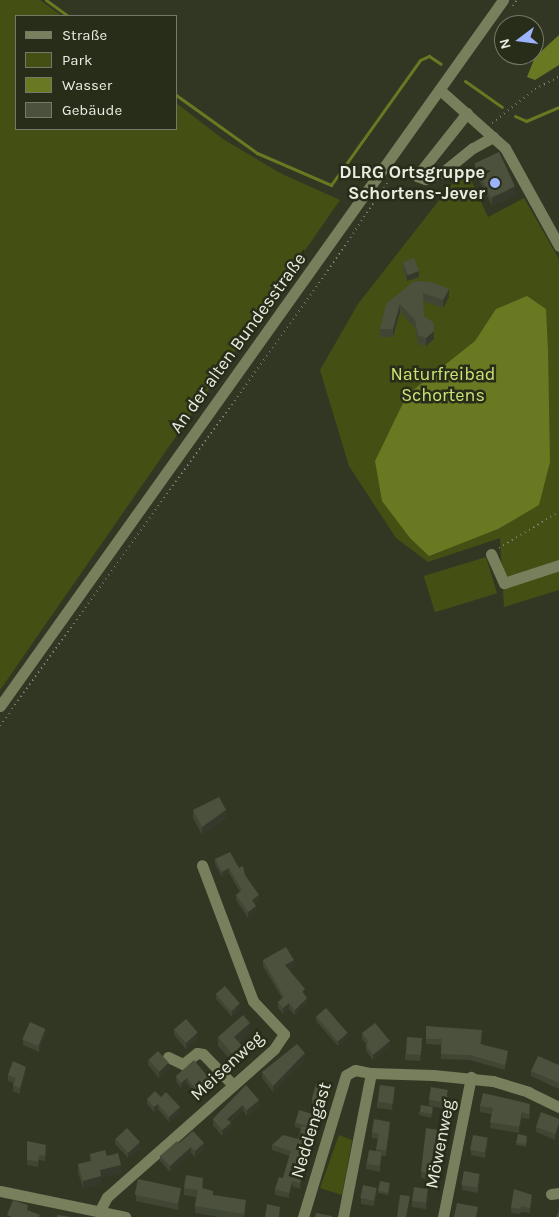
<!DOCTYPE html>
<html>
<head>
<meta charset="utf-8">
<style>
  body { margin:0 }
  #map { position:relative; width:559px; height:1217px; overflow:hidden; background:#323724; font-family:Karla,sans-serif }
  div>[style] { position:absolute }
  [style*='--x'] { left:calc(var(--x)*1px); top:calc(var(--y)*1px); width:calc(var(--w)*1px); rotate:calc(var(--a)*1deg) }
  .green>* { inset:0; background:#444f13; transform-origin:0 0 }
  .water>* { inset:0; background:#697922 }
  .stream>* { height:3px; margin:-1.5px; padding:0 1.5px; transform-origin:1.5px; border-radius:1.5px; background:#697922 }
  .path>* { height:2px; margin-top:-1px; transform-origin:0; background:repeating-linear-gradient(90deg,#7c8070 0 1px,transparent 0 5px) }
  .minor>* { height:11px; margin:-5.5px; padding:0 5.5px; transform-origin:5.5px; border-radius:5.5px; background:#777f5d }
  .wall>* { inset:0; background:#404634 }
  .shaded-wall>* { inset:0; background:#34392b }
  .building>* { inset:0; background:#4b513d; transform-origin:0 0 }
  .dots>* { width:14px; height:14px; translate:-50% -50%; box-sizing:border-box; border:2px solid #282d1a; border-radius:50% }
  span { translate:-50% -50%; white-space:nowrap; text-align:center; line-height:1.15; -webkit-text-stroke:5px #282d1a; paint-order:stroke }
  .poi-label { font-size:18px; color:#e9ece0; font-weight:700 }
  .right { translate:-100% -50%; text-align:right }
  .street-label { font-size:18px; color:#e9ece0 }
  .park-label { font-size:18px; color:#cbe472 }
  .legend { position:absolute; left:15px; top:15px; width:162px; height:115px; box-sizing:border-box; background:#282d1a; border:1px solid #757969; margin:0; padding:6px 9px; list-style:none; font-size:15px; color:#e9ece0 }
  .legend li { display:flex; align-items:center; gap:10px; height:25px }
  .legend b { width:25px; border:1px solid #757969 }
  .north { position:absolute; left:494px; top:15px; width:50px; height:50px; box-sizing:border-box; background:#282d1a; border:1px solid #757969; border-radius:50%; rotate:255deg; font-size:14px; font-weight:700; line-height:20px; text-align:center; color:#e9ece0 }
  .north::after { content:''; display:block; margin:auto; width:18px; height:22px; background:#9cb4fd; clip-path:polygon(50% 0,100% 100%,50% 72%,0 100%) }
</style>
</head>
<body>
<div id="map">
  <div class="green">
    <i style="clip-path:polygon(0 0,40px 0,62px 16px,16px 16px,16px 129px,176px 129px,176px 103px,223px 139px,280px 173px,340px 200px,0 690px)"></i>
    <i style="clip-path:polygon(465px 167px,488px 217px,524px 198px,559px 259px,559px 590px,504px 607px,500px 538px,428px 562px,396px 538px,349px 466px,320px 370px,358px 304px)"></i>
    <i style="left:486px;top:557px;width:38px;height:65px;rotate:73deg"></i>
    <i style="clip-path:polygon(339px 1135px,352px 1140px,342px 1195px,320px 1188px)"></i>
  </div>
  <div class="water">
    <i style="clip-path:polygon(559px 35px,559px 65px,535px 80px,527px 77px,535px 57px)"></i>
    <i style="clip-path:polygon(527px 296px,546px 309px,548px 350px,550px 462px,539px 505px,498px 529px,429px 556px,410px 538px,382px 501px,375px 461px,407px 395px,475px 341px,496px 309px)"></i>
  </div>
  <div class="stream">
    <i style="--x:46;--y:0;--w:27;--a:36"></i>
    <i style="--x:465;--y:81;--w:45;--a:35.1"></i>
    <i style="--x:176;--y:95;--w:100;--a:35.6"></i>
    <i style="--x:257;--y:153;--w:81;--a:23.4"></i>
    <i style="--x:331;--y:185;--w:153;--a:-54.5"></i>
    <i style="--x:420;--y:60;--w:10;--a:-24"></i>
    <i style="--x:429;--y:56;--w:14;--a:34"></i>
    <i style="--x:515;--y:116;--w:12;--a:24"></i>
    <i style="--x:526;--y:121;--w:36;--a:-23"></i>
  </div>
  <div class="path">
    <i style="--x:513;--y:6;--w:7;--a:-56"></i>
    <i style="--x:492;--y:123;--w:55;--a:-38.3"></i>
    <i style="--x:535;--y:89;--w:27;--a:-27"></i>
    <i style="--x:499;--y:548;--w:70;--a:-31"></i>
    <i style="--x:12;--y:709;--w:535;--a:-54.2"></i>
    <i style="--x:325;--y:275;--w:111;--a:-56"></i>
    <i style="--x:0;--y:726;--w:16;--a:-52"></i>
  </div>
  <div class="minor">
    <i style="--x:440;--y:90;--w:87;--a:41.7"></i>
    <i style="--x:505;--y:148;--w:112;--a:61.1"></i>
    <i style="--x:467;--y:113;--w:80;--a:128.4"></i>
    <i style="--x:417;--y:176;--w:9;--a:21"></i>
    <i style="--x:425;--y:179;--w:19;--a:-21"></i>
    <i style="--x:443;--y:172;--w:38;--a:-39"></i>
    <i style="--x:473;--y:148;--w:23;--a:-29"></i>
    <i style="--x:491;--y:554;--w:32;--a:66"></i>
    <i style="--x:504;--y:583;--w:58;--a:-18.1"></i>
    <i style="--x:0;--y:706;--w:867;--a:-54.53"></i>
    <i style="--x:168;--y:1057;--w:17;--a:25"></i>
    <i style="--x:183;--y:1064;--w:18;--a:-38"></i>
    <i style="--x:197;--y:1053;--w:6;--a:9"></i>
    <i style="--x:203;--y:1054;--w:43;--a:45.9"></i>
    <i style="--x:371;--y:1073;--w:62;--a:1.8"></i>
    <i style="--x:433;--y:1075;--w:60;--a:5.7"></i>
    <i style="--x:493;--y:1081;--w:37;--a:17"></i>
    <i style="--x:528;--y:1092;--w:34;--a:26"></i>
    <i style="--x:0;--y:1191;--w:128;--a:11.7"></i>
    <i style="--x:551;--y:1194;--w:8;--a:-7"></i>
    <i style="--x:99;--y:1212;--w:17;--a:-62"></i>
    <i style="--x:107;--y:1197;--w:223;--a:-41.5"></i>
    <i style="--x:274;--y:1049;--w:18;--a:-56"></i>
    <i style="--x:284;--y:1034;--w:45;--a:-133.2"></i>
    <i style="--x:253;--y:1001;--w:145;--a:-110.6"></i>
    <i style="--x:303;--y:1217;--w:148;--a:-73.2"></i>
    <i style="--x:346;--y:1075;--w:10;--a:-29"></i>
    <i style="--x:355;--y:1070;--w:16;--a:11"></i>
    <i style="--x:371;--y:1073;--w:147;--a:101"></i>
    <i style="--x:443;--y:1217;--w:143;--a:-78.7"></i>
  </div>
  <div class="wall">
    <i style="clip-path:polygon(475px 164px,515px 195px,492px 206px,475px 172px)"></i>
    <i style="clip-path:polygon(403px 262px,419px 277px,407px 281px,403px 268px)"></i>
    <i style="clip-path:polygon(432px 282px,449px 297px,443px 308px,423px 301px,424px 316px,434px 339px,426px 346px,418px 344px,415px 328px,400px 312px,393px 337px,380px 337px,380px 329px,386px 304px)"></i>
    <i style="clip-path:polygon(193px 810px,226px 818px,202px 835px,193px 818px)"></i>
    <i style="clip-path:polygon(215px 859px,239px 868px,245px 875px,259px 900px,254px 904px,256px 911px,248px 918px,236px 900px,236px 895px,240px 892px,229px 873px,222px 877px,215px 864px)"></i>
    <i style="clip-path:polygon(263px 960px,294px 966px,288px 969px,305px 995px,307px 1004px,295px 1015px,289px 1009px,283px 1014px,278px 1008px,278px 1002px,282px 998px,263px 966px)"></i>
    <i style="clip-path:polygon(216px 994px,240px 1010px,232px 1017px,216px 999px)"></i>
    <i style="clip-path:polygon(316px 1016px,348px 1038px,338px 1046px,316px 1021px)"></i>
    <i style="clip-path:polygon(426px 1026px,482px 1035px,481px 1044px,508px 1056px,505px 1070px,470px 1060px,441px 1059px,441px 1045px,426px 1044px)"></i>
    <i style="clip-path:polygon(174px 1029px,198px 1038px,186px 1049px,174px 1035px)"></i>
    <i style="clip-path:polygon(250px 1032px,239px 1042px,244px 1057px,235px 1065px,218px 1046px,218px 1037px)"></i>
    <i style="clip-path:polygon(362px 1033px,390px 1046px,373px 1060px,366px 1051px,366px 1045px,367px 1045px,362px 1039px)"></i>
    <i style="clip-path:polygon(46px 1034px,39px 1052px,23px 1045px,23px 1040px)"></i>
    <i style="clip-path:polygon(422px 1044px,420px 1061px,405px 1060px,405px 1054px)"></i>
    <i style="clip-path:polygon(305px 1059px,273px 1092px,262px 1078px,262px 1072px)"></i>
    <i style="clip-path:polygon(148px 1060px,169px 1069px,159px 1078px,148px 1065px)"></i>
    <i style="clip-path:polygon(559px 1065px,559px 1089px,531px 1076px,531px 1071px)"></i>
    <i style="clip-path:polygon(26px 1072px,20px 1094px,13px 1091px,13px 1085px,14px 1083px,8px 1081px,8px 1075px)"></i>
    <i style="clip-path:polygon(176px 1076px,209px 1083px,196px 1094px,187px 1083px,181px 1088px,176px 1081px)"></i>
    <i style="clip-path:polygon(246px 1085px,259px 1106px,247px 1116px,243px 1110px,230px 1122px,231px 1128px,222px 1136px,213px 1125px,213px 1119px)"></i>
    <i style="clip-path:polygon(330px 1093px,326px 1110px,312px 1106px,312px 1100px)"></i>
    <i style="clip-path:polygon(395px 1093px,392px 1110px,377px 1108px,377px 1102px)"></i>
    <i style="clip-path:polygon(448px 1096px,446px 1109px,429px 1106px,429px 1100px)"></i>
    <i style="clip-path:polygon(161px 1097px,180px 1113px,169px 1122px,158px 1109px,154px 1112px,147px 1104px,147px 1099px)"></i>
    <i style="clip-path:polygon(480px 1106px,530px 1110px,529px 1119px,522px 1118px,519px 1133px,490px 1128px,492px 1114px,480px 1112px)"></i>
    <i style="clip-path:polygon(433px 1110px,431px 1118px,419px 1115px,419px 1112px)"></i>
    <i style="clip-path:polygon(559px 1119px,555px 1140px,536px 1132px,536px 1127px)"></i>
    <i style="clip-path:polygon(312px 1120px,309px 1128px,315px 1135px,312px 1146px,309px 1145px,300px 1189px,292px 1186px,289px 1198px,275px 1195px,275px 1189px,283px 1178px,289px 1156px,272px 1150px,272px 1145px,298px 1139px,301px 1129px,295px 1127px,295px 1122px)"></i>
    <i style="clip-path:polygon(390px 1127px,386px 1156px,382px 1156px,380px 1172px,366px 1169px,366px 1164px,376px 1151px,378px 1139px,372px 1138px,372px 1132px)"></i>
    <i style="clip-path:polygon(444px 1137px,435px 1180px,421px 1178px,421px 1172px)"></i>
    <i style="clip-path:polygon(115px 1139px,140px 1148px,128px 1158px,115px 1144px)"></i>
    <i style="clip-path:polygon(527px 1139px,526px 1147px,516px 1145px,516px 1143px)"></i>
    <i style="clip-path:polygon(27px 1141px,46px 1150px,45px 1161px,39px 1160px,38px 1167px,27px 1165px)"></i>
    <i style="clip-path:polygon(179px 1143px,204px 1149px,195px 1157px,191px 1153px,170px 1172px,160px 1161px,160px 1156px)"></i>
    <i style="clip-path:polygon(488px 1144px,485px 1158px,471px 1155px,471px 1150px)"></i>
    <i style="clip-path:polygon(90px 1154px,107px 1156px,121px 1173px,101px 1178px,101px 1184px,83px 1189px,78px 1172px,78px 1164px,90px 1161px)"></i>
    <i style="clip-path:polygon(480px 1179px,478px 1193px,462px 1190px,462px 1185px)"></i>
    <i style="clip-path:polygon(203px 1186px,203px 1189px,213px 1195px,246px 1208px,244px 1217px,219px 1217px,195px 1213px,195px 1206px,196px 1197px,184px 1195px,184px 1188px)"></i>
    <i style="clip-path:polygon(390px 1186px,388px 1195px,378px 1193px,378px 1191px)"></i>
    <i style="clip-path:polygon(181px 1193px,178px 1210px,136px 1201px,136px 1195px)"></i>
    <i style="clip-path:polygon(377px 1193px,374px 1206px,361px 1204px,361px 1198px)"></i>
    <i style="clip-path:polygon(428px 1195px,426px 1209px,412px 1207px,412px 1201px)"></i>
    <i style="clip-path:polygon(532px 1200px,530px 1213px,521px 1212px,520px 1214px,511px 1213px,511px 1207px)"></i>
  </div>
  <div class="shaded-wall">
    <i style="clip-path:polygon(515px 187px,515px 195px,492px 206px,492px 198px)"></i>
    <i style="clip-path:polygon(419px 271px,419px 277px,407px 281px,407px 275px)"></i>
    <i style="clip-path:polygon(449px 289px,449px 297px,443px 308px,443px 300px)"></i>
    <i style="clip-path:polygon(400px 304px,400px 312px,393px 337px,393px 329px)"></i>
    <i style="clip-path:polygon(434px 331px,434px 339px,426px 346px,426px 338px)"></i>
    <i style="clip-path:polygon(226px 810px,226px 818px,202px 835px,202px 827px)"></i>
    <i style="clip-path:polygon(229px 868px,229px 873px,222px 877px,222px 872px)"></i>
    <i style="clip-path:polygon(259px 895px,259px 900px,252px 906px,252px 900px)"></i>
    <i style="clip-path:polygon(256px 906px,256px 911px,248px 918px,248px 912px)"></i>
    <i style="clip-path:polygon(294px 960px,294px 966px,285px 971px,285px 965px)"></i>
    <i style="clip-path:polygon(307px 998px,307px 1004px,295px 1015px,295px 1010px)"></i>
    <i style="clip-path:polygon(289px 1003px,289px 1009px,283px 1014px,283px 1008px)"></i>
    <i style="clip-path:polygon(240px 1004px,240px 1010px,232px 1017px,232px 1012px)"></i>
    <i style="clip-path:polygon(250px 1023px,250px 1032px,234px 1045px,234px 1037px)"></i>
    <i style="clip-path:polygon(46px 1029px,46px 1034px,39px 1052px,39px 1046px)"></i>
    <i style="clip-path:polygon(198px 1033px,198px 1038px,186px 1049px,186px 1043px)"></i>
    <i style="clip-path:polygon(348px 1033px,348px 1038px,338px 1046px,338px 1041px)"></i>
    <i style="clip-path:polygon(390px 1041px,390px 1046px,373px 1060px,373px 1055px)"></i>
    <i style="clip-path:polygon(244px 1048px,244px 1057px,235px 1065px,235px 1057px)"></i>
    <i style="clip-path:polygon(508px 1051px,508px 1056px,505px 1070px,505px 1065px)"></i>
    <i style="clip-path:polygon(305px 1053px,305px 1059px,273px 1092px,273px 1086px)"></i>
    <i style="clip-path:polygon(169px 1063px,169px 1069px,159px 1078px,159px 1072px)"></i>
    <i style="clip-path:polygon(26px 1067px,26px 1072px,20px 1094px,20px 1088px)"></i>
    <i style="clip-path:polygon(187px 1078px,187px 1083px,181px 1088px,181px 1083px)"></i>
    <i style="clip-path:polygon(209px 1078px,209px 1083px,196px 1094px,196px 1089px)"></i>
    <i style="clip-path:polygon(395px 1087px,395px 1093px,392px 1110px,392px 1105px)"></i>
    <i style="clip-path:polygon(330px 1088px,330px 1093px,326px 1110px,326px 1104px)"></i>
    <i style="clip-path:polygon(259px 1100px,259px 1106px,247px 1116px,247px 1110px)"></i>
    <i style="clip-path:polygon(158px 1104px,158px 1109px,154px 1112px,154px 1107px)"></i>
    <i style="clip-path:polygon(243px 1105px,243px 1110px,227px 1124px,227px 1119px)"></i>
    <i style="clip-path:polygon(180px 1107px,180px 1113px,169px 1122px,169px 1117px)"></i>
    <i style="clip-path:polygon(522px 1112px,522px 1118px,519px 1133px,519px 1127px)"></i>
    <i style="clip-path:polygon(312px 1114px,312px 1120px,308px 1131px,308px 1126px)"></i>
    <i style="clip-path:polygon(390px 1122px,390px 1127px,386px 1156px,386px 1151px)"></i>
    <i style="clip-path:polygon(231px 1123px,231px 1128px,222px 1136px,222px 1130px)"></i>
    <i style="clip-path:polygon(559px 1124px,559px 1130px,555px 1140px,555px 1134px)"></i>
    <i style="clip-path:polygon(315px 1130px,315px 1135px,312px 1146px,312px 1141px)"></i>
    <i style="clip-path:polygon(444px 1131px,444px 1137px,435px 1180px,435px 1175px)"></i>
    <i style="clip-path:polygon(488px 1138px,488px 1144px,485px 1158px,485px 1152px)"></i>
    <i style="clip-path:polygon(309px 1140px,309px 1145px,300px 1189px,300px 1183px)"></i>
    <i style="clip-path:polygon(140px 1142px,140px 1148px,128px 1158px,128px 1153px)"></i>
    <i style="clip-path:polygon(204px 1143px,204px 1149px,195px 1157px,195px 1151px)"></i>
    <i style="clip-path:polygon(191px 1147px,191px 1153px,170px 1172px,170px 1166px)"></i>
    <i style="clip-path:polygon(382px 1152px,382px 1157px,380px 1172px,380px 1166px)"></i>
    <i style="clip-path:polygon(121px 1165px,121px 1173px,101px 1178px,101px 1184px,83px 1189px,83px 1181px,100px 1170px)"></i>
    <i style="clip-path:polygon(480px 1174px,480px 1179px,478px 1193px,478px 1187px)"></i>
    <i style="clip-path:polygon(292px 1181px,292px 1186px,289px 1198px,289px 1193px)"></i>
    <i style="clip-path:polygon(181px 1188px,181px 1193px,178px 1210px,178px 1204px)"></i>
    <i style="clip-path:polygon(377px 1188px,377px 1193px,374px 1206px,374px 1201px)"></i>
    <i style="clip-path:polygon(428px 1189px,428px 1195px,426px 1209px,426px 1203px)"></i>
    <i style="clip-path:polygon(532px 1195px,532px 1200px,530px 1213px,530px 1208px)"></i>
    <i style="clip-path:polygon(246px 1200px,246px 1208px,244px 1217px)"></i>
  </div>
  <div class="building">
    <i style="left:499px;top:152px;width:38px;height:27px;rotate:65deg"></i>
    <i style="left:414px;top:258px;width:14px;height:12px;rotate:69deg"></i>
    <i style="clip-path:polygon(414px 281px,432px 282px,449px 289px,443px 300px,423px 293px,424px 316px,434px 323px,434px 331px,426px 338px,418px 335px,415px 320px,400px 304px,393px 329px,380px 329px,386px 304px)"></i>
    <i style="clip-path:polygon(219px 797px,226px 810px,202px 827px,193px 810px)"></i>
    <i style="clip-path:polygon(230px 852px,239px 868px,243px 866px,245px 875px,259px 895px,252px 900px,256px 906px,248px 912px,236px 895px,242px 890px,229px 868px,222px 872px,215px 859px)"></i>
    <i style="clip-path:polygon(286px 947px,294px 960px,285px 965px,305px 989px,302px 992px,307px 998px,295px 1010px,289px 1003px,283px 1008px,278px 1002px,284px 997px,263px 960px)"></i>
    <i style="left:225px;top:986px;width:23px;height:12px;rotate:50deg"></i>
    <i style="left:326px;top:1008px;width:33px;height:13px;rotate:49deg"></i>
    <i style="clip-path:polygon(243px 1015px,250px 1023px,234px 1037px,244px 1048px,235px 1057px,218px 1037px)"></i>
    <i style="left:186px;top:1019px;width:18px;height:16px;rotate:49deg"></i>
    <i style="left:30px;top:1022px;width:17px;height:19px;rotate:24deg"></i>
    <i style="clip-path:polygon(375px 1023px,390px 1041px,373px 1055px,366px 1045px,369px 1042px,362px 1033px)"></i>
    <i style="clip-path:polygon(426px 1026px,482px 1030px,480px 1044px,508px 1051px,505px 1065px,470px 1055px,441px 1054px,442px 1039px,426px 1039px)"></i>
    <i style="left:407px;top:1037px;width:15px;height:17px;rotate:4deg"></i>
    <i style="clip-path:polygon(297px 1044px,305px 1053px,273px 1086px,262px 1072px)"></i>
    <i style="left:158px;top:1051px;width:16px;height:13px;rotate:47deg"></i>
    <i style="clip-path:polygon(538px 1056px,559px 1065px,559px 1083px,531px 1071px)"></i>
    <i style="clip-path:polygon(194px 1060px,209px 1078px,196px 1089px,187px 1078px,181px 1083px,176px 1076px)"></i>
    <i style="clip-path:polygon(13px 1061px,26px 1067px,20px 1088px,13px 1085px,16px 1078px,8px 1075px)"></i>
    <i style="left:316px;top:1084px;width:15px;height:16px;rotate:16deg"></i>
    <i style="clip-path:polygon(246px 1085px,259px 1100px,247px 1110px,243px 1105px,227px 1119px,231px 1123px,222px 1130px,213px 1119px)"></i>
    <i style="left:380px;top:1085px;width:15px;height:17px;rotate:8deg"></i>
    <i style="left:431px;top:1087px;width:17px;height:13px;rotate:10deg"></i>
    <i style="clip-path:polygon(155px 1091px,161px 1097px,166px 1092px,180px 1107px,169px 1117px,158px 1104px,154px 1107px,147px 1099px)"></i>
    <i style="clip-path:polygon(483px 1093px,530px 1104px,529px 1114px,522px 1112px,519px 1127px,490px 1122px,493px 1108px,480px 1106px)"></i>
    <i style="left:421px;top:1105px;width:12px;height:7px;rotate:9deg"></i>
    <i style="left:299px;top:1110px;width:14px;height:13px;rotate:17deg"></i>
    <i style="clip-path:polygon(541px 1112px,559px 1119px,559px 1124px,555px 1134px,536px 1127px)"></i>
    <i style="clip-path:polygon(374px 1119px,390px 1122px,386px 1151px,376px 1149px,379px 1134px,372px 1132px)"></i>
    <i style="clip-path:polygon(302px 1126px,315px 1130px,312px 1141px,309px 1140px,300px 1183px,292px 1181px,289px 1193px,275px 1189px,279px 1177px,283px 1178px,291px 1151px,272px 1145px,283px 1135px,298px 1139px)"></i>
    <i style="left:127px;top:1128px;width:19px;height:16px;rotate:47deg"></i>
    <i style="clip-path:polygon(426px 1128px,444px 1131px,435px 1175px,421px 1172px)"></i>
    <i style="clip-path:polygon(193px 1131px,204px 1143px,195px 1151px,191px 1147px,170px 1166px,160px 1156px,177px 1141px,179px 1143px)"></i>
    <i style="clip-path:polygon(518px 1134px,527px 1136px,526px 1144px,516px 1143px)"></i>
    <i style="left:473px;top:1135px;width:15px;height:15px;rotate:11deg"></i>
    <i style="clip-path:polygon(27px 1141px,46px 1145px,45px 1156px,39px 1155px,38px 1161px,27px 1160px)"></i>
    <i style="clip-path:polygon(105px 1150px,107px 1156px,118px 1153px,121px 1165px,100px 1170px,101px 1176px,83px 1181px,78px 1164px,92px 1161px,90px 1154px)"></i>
    <i style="left:369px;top:1150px;width:13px;height:14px;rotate:9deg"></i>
    <i style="left:464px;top:1171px;width:16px;height:14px;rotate:11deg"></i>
    <i style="clip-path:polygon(186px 1175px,203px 1178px,202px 1188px,213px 1191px,213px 1195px,246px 1200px,244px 1214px,195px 1206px,198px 1190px,184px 1188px)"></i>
    <i style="left:138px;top:1179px;width:44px;height:16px;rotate:12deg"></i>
    <i style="left:380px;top:1181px;width:10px;height:10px;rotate:11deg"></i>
    <i style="left:363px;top:1185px;width:14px;height:13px;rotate:12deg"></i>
    <i style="left:414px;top:1187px;width:14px;height:14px;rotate:8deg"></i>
    <i style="clip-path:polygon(514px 1189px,532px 1195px,530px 1208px,521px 1206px,520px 1209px,511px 1207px)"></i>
    <i style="clip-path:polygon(400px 1195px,410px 1196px,406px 1217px,397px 1217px)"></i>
    <i style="clip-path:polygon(13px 1200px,28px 1205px,27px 1210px,40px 1215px,39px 1217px,12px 1217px,7px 1215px)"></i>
    <i style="clip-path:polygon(457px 1203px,478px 1207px,476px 1217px,454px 1217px)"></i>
    <i style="clip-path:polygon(267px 1204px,280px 1207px,279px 1217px,265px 1217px)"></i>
    <i style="clip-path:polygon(559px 1211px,559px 1217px,556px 1217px)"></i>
    <i style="clip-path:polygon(316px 1213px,332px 1216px,332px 1217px,315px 1217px)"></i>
    <i style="clip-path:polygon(57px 1215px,71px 1217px,57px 1217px)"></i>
  </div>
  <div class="dots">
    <i style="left:495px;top:183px;background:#9cb4fd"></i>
  </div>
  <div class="poi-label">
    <span class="right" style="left:485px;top:183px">DLRG Ortsgruppe<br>Schortens-Jever</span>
  </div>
  <div class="street-label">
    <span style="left:238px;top:343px;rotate:-54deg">An der alten Bundesstraße</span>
    <span style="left:227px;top:1066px;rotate:-43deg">Meisenweg</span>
    <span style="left:311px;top:1130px;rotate:-73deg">Neddengast</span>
    <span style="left:440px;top:1144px;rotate:-79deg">Möwenweg</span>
  </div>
  <div class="park-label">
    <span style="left:443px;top:385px">Naturfreibad<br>Schortens</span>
  </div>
  <ul class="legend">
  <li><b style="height:6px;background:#777f5d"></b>Straße</li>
  <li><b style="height:14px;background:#444f13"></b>Park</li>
  <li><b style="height:14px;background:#697922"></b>Wasser</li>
  <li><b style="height:14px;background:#4b513d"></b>Gebäude</li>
  </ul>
  <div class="north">N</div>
</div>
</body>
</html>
